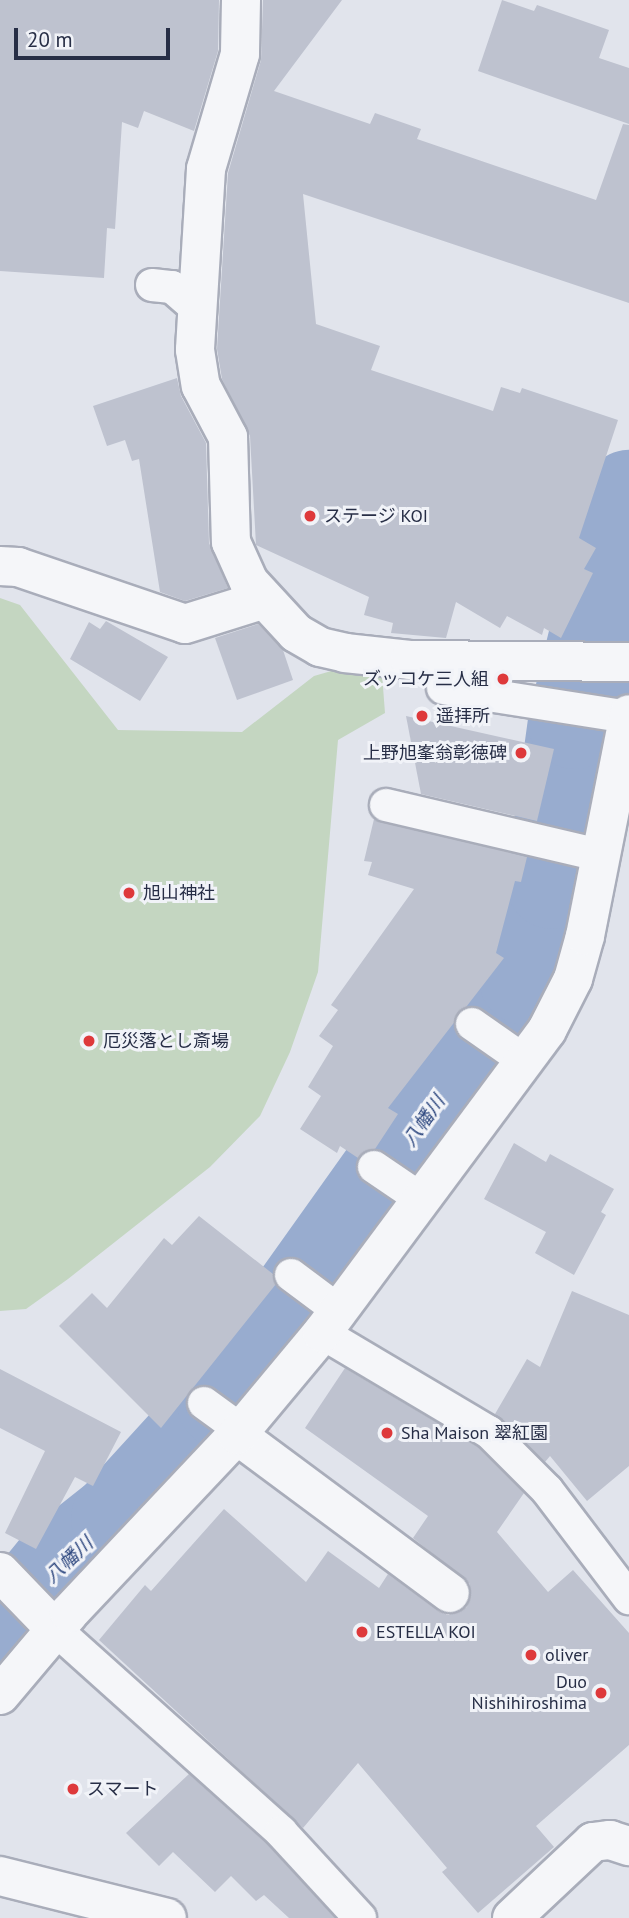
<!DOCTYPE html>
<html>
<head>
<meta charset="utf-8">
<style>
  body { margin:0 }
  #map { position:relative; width:629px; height:1918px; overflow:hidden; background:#e1e4ec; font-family:"PT Sans","Noto Sans JP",sans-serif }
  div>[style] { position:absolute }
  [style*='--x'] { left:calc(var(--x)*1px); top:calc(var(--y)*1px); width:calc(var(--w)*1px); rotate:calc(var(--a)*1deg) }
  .green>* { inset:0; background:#c4d6c1 }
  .water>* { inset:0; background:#98accf }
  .river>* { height:93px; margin:-46.5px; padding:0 46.5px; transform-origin:46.5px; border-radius:46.5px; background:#98accf }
  .building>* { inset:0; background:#bec2cf }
  .roads { filter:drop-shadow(2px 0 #a9adba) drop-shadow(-2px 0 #a9adba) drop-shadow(0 2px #a9adba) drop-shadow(0 -2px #a9adba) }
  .service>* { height:32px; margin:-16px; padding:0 16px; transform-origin:16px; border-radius:16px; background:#f5f6f9 }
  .minor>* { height:38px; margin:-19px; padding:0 19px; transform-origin:19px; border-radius:19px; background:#f5f6f9 }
  .dots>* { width:19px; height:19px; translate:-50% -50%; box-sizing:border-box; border:4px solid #f1f3f8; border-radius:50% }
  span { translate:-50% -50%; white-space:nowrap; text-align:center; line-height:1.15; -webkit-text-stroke:6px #f1f3f8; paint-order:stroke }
  .poi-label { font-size:18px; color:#272e46 }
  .left { translate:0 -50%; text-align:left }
  .right { translate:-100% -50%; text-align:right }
  .water-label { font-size:19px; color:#2c467e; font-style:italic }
  .scale { position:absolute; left:14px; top:28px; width:156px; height:32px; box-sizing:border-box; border:4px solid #272e46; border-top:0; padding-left:9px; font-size:21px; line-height:24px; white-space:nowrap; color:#272e46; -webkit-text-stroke:5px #f1f3f8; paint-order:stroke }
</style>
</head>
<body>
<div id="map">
  <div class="green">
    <i style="clip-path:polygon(0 598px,20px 605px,118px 730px,242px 732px,314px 676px,345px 667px,382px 674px,385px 713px,338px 740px,318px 972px,290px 1052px,260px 1116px,210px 1167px,68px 1279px,26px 1309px,0 1311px)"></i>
  </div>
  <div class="water">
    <i style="clip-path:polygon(58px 1565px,0 1649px,0 1625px)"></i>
  </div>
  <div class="river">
    <i style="--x:0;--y:1636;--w:92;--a:-50.8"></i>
    <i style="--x:58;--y:1565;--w:75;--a:-38.5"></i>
    <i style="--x:117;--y:1518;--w:157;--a:-47.6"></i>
    <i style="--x:223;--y:1402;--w:521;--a:-54.54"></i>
    <i style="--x:525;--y:978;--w:100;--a:-74.3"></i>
    <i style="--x:552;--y:882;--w:162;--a:-82.2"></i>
    <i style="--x:574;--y:722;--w:233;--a:-76.3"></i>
  </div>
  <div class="building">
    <i style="clip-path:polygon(0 0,219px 0,218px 51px,194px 131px,144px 111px,138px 128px,122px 122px,115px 229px,107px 228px,104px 278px,0 271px)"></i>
    <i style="clip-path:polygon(263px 0,342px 0,274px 91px,370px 124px,375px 113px,421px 129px,417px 139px,596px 200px,623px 124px,629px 125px,629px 303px,303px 194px,316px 324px,380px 346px,371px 370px,493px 411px,501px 387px,520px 393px,522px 388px,618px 420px,579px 538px,596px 548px,584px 569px,593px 573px,561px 638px,544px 628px,542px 635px,507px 616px,500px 628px,456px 602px,446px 638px,391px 633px,393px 623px,364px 615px,369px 597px,256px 545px,250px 436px,222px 379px,217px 349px,228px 173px,261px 60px)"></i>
    <i style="clip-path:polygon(502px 0,534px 11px,537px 5px,609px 30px,599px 58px,629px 68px,629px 124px,478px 71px)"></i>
    <i style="clip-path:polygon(177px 378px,181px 396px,206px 443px,209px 543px,228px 588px,185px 601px,160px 592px,139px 459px,132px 461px,125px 440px,107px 446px,93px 406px)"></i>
    <i style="clip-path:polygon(106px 621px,168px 657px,140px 701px,70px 659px,89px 622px,100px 629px)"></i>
    <i style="clip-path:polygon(258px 624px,283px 650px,293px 680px,237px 700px,215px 638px)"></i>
    <i style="clip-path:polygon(406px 716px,554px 749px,537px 821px,421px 794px)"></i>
    <i style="clip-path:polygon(374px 819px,527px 857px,521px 882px,515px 881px,496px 953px,504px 958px,388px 1108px,398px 1114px,375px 1149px,358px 1158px,340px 1146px,337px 1153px,300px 1129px,321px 1096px,308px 1087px,333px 1046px,319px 1036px,338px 1010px,331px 1005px,414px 889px,368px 875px,372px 862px,364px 861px)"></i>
    <i style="clip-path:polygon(514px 1143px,546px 1162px,550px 1154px,614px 1189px,601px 1212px,606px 1215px,574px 1275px,535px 1253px,546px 1232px,484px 1199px)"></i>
    <i style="clip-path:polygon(199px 1216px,273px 1274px,276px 1284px,161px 1428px,59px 1326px,92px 1293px,107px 1308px,164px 1238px,172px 1245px)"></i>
    <i style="clip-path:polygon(572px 1291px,629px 1315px,629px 1466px,587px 1501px,550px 1456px,545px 1462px,495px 1414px,527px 1359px,540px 1367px)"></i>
    <i style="clip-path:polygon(345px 1368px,478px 1447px,524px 1493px,497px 1532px,548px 1592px,573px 1570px,629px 1633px,629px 1745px,536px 1826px,554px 1847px,478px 1913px,442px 1872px,447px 1868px,358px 1763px,303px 1828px,99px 1640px,145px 1585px,151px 1591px,224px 1509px,306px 1582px,328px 1551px,379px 1588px,388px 1574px,438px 1611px,448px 1615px,467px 1607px,470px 1584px,413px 1538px,428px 1516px,305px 1428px)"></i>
    <i style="clip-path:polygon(0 1369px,121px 1432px,93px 1486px,75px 1477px,36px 1549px,5px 1533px,45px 1451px,0 1428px)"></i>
    <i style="clip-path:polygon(189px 1774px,268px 1845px,335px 1918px,289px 1918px,264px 1895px,256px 1901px,231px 1876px,215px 1892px,173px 1852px,159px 1866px,126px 1833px)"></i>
  </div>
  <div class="roads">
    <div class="service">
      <i style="--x:152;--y:285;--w:20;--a:6"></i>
      <i style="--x:172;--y:287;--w:32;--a:41"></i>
      <i style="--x:443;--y:688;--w:187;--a:8.9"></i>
      <i style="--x:386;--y:805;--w:220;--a:13.2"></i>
      <i style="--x:472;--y:1024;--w:61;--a:35"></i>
      <i style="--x:374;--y:1167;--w:57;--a:34.2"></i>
      <i style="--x:291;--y:1275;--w:59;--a:36.7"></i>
      <i style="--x:322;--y:1333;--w:194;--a:30.7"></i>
      <i style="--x:489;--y:1432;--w:82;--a:45"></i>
      <i style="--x:547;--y:1490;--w:136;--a:52.8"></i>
      <i style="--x:204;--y:1403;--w:46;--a:36.1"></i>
      <i style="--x:55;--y:1629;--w:304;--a:41.9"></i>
      <i style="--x:281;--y:1832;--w:117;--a:47.4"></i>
    </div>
    <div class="minor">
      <i style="--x:241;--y:0;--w:54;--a:91.1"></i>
      <i style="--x:240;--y:54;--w:120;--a:106.5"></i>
      <i style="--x:206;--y:169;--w:181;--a:93.5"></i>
      <i style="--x:195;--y:350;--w:36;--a:81"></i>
      <i style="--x:201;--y:386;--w:58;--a:62.1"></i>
      <i style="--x:228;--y:437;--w:105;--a:88.4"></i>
      <i style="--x:231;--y:542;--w:44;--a:65.8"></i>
      <i style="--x:249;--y:582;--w:69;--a:47.3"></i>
      <i style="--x:296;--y:633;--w:28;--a:30"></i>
      <i style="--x:320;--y:647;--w:26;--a:13"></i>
      <i style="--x:345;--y:653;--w:65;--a:6.1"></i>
      <i style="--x:410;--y:660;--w:219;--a:0.5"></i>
      <i style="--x:0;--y:566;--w:18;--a:3"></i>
      <i style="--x:18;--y:567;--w:176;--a:18.8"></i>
      <i style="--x:185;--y:624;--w:81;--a:-17.3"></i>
      <i style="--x:237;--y:1435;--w:265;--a:36.6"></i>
      <i style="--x:0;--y:1572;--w:79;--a:46"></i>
      <i style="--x:0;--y:1695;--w:107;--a:-49.9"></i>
      <i style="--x:69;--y:1613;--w:245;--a:-46.7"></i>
      <i style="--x:237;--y:1435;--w:133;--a:-50.2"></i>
      <i style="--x:322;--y:1333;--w:377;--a:-53.4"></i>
      <i style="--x:547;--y:1030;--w:57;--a:-63"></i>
      <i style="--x:573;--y:979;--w:45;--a:-74.4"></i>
      <i style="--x:585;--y:936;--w:226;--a:-78.8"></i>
      <i style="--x:0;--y:1876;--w:172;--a:14.1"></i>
      <i style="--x:512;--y:1918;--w:111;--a:-43.2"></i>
      <i style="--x:593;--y:1842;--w:17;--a:-7"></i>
      <i style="--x:610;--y:1840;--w:20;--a:18"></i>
    </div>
  </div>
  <div class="dots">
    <i style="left:310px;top:516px;background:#de393b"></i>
    <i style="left:503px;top:679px;background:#de393b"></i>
    <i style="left:422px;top:716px;background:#de393b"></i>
    <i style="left:521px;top:753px;background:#de393b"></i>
    <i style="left:129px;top:893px;background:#de393b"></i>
    <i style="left:89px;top:1041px;background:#de393b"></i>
    <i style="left:387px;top:1433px;background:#de393b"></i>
    <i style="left:362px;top:1632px;background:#de393b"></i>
    <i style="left:531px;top:1655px;background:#de393b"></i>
    <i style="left:601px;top:1693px;background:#de393b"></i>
    <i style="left:73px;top:1789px;background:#de393b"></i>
  </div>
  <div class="poi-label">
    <span class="left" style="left:324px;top:516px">ステージ KOI</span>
    <span class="right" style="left:489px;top:679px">ズッコケ三人組</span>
    <span class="left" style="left:436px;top:716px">遥拝所</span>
    <span class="right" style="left:507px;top:753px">上野旭峯翁彰徳碑</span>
    <span class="left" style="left:143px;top:893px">旭山神社</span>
    <span class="left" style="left:103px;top:1041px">厄災落とし斎場</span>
    <span class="left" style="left:401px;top:1433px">Sha Maison 翠紅園</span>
    <span class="left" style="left:376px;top:1632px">ESTELLA KOI</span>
    <span class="left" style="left:545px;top:1655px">oliver</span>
    <span class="right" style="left:587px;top:1693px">Duo<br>Nishihiroshima</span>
    <span class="left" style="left:87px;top:1789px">スマート</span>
  </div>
  <div class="water-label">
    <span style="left:424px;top:1121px;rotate:-55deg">八幡川</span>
    <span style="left:69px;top:1560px;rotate:-43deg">八幡川</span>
  </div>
  <div class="scale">20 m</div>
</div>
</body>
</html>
